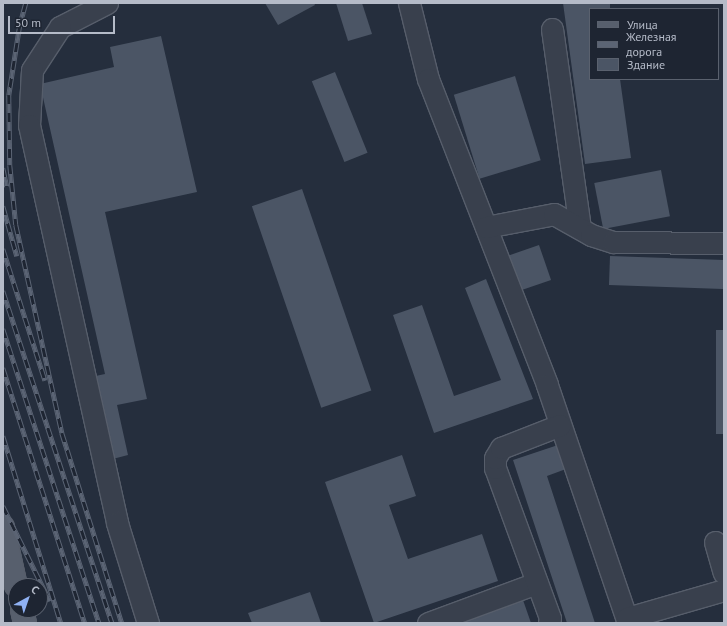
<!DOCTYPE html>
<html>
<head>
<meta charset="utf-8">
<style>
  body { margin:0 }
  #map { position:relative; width:727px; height:626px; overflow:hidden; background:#252e3d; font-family:"PT Sans",sans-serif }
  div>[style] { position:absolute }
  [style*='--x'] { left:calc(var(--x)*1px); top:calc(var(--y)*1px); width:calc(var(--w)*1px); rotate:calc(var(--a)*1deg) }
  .building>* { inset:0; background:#4b5565; transform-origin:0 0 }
  .roads { filter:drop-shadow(1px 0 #575e6b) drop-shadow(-1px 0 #575e6b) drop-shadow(0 1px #575e6b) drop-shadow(0 -1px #575e6b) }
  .minor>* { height:21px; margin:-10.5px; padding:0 10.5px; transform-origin:10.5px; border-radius:10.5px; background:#39404d }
  .major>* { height:22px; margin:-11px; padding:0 11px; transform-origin:11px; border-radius:11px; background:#575f6d }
  .rail>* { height:4.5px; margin-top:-2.25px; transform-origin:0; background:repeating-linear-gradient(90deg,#1e2532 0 9px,#5b6474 0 18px); box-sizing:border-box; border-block:1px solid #5b6474 }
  span { translate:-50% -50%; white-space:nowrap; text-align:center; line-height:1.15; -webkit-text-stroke:3px #1e2532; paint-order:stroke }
  .frame { position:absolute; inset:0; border:4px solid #b5bbc8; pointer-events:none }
  .legend { position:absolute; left:589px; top:8px; width:130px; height:72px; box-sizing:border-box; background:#1e2532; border:1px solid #5a616e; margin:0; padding:5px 7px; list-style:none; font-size:12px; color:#b5bbc8 }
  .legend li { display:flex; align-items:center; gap:8px; height:20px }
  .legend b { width:20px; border:1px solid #5a616e }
  .north { position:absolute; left:8px; top:578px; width:40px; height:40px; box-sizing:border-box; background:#1e2532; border:1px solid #5a616e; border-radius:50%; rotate:40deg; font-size:11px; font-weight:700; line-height:16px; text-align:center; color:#b5bbc8 }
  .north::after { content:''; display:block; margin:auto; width:14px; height:18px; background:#8fb1f3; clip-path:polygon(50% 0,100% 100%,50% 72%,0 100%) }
  .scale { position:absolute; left:8px; top:16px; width:107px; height:18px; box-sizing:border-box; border:2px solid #b5bbc8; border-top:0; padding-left:5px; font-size:12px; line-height:14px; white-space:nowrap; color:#b5bbc8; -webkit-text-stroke:3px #1e2532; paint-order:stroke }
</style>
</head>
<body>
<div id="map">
  <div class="building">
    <i style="clip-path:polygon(265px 3px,314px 3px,315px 5px,278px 25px)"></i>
    <i style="clip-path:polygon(336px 3px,362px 3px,372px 34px,348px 41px)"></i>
    <i style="clip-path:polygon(563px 3px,610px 3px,610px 9px,590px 9px,590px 79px,620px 79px,631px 158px,585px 164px)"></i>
    <i style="clip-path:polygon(161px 36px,197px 192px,105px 212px,147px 399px,117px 405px,128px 455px,105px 461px,86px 378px,105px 374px,40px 84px,114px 67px,110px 47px)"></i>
    <i style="left:335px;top:72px;width:87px;height:25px;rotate:68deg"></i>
    <i style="left:515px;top:76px;width:88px;height:64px;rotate:73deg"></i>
    <i style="left:661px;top:170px;width:47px;height:68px;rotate:79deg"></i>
    <i style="left:302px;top:189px;width:213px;height:53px;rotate:71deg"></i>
    <i style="left:539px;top:245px;width:37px;height:34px;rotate:71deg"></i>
    <i style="left:610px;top:256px;width:114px;height:29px;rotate:2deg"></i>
    <i style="clip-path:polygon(486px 279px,533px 399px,434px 433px,393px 315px,422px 305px,454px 396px,501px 380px,465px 288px)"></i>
    <i style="left:716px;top:330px;width:8px;height:104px"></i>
    <i style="clip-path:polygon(558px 445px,566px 469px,547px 476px,595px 623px,567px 623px,513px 460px)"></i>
    <i style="clip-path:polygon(402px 455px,416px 496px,389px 505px,408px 559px,482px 534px,498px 581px,374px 623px,325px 482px)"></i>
    <i style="clip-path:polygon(310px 592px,321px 623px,252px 623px,248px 613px)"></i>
    <i style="clip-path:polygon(523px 600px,531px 623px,458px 623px)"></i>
  </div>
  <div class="roads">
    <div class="minor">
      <i style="--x:107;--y:3;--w:53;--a:152.9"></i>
      <i style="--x:60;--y:27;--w:51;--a:123.1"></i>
      <i style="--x:32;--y:70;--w:55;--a:93.1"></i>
      <i style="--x:29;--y:125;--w:408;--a:77.5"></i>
      <i style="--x:117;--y:523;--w:105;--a:72.8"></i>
      <i style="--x:409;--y:3;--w:78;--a:76"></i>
      <i style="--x:428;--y:79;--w:328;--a:68.7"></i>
      <i style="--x:547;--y:385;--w:251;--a:71.2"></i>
      <i style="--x:552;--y:29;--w:201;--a:82"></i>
      <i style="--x:486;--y:227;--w:69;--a:-10.8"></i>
      <i style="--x:554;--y:214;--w:43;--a:29.6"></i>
      <i style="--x:591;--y:235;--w:23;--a:18"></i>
      <i style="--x:613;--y:242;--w:111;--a:0.5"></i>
      <i style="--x:715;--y:542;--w:32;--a:74"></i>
      <i style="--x:627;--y:618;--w:101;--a:-16.1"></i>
      <i style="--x:428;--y:623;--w:116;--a:-20.2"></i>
      <i style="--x:549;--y:623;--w:5;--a:-79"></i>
      <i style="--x:550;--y:618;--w:160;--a:-110.1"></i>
      <i style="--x:495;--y:468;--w:10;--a:-90"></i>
      <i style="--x:495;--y:458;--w:12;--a:-59"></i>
      <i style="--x:501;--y:448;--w:63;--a:-21.3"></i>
    </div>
    <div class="major">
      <i style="--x:3;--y:527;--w:60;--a:77.6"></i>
      <i style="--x:22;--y:610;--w:13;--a:77"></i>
    </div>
  </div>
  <div class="rail">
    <i style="--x:26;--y:3;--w:23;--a:105"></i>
    <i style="--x:20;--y:25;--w:71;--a:98.9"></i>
    <i style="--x:9;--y:95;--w:70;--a:89.2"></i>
    <i style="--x:10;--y:165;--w:60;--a:84.3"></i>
    <i style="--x:16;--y:225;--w:213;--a:77.5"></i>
    <i style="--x:62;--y:433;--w:199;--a:72.5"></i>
    <i style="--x:3;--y:168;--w:19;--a:78"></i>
    <i style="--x:3;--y:206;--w:52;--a:74.4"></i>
    <i style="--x:3;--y:249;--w:138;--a:72.2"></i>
    <i style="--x:3;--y:291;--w:349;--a:71.8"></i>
    <i style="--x:3;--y:329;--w:309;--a:71.9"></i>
    <i style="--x:3;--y:368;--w:268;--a:72.2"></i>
    <i style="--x:3;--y:436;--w:196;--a:72.8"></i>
    <i style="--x:3;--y:506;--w:106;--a:63.7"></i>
  </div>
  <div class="frame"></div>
  <ul class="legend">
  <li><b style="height:5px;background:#575f6d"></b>Улица</li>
  <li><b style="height:5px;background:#5b6474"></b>Железная дорога</li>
  <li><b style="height:11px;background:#4b5565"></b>Здание</li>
  </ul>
  <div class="north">С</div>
  <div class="scale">50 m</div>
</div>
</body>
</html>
